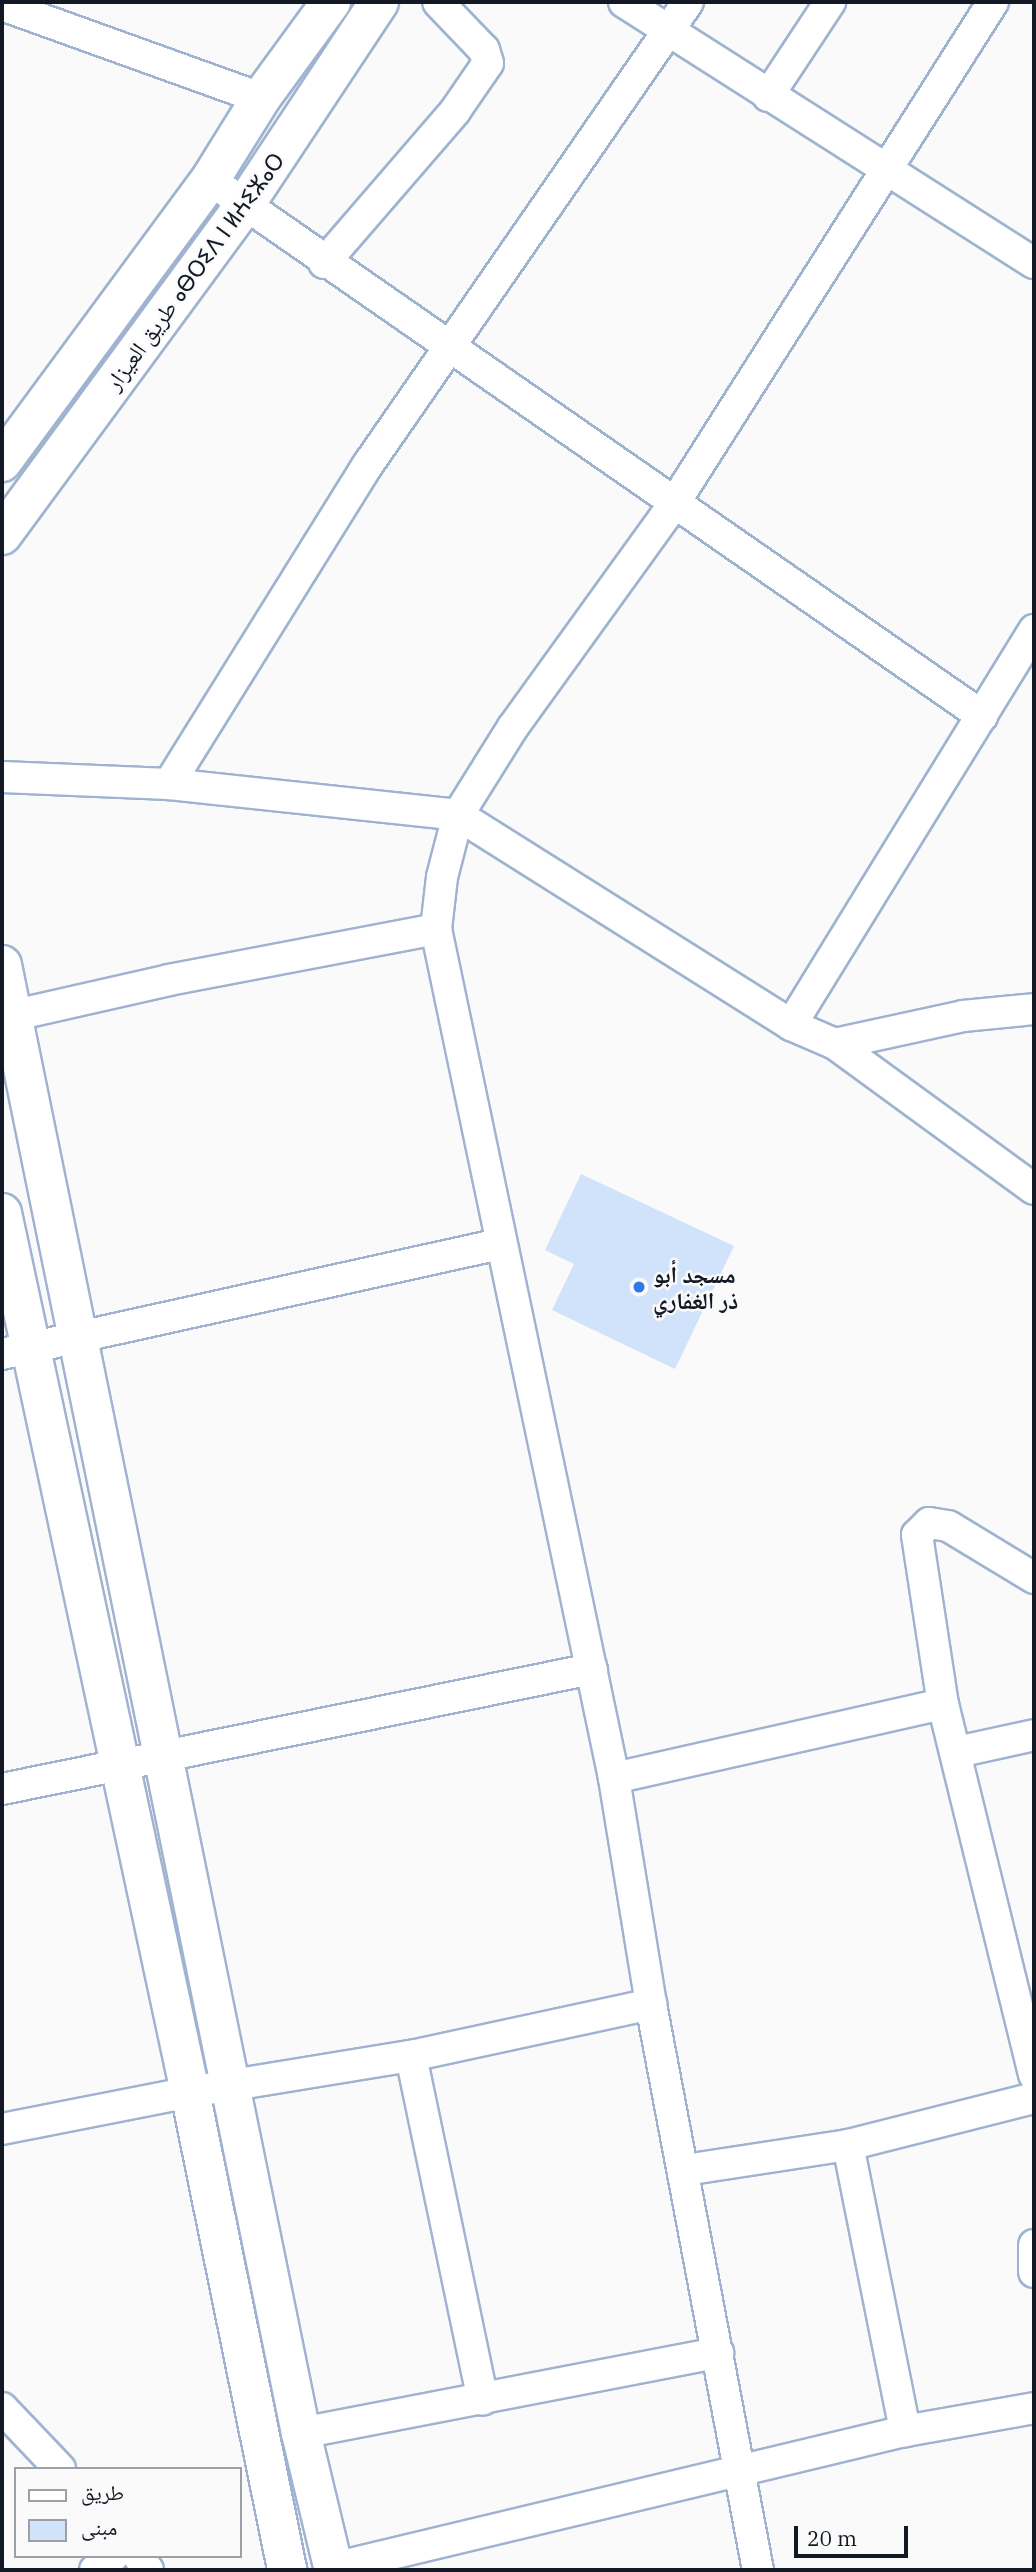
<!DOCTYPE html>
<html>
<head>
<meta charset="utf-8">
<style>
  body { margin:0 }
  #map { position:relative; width:1036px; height:2572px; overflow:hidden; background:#fafafa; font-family:"IBM Plex Serif","Noto Naskh Arabic","Noto Sans Tifinagh",serif }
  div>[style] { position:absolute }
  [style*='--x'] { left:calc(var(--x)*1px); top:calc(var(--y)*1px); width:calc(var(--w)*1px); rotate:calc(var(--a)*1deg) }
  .building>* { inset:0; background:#d1e2fb }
  .roads { filter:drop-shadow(2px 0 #9fb3d1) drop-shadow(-2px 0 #9fb3d1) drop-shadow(0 2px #9fb3d1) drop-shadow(0 -2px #9fb3d1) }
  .minor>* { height:30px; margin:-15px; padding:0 15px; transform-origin:15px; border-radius:15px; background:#fff }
  .secondary>* { height:38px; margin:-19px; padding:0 19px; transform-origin:19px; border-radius:19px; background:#fff }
  .dots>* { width:19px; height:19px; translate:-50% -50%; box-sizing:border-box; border:4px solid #fafafa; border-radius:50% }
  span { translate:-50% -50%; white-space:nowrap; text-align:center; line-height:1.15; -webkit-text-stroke:5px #fafafa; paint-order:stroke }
  .street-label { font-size:23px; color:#121924 }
  .poi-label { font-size:23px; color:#121924; font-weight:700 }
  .left { translate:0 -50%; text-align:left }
  .frame { position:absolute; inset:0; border:4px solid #121924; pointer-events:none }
  .legend { position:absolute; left:14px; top:2467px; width:228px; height:91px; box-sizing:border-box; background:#fafafa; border:2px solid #9da0a4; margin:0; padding:9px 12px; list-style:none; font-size:21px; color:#121924 }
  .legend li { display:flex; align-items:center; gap:14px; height:35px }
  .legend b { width:35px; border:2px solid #9da0a4 }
  .scale { position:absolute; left:794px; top:2526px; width:114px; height:32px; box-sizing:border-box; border:4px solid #121924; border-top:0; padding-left:9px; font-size:21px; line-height:24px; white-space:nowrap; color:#121924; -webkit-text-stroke:5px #fafafa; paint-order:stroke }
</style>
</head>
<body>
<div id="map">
  <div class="building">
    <i style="clip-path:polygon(581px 1174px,734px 1246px,675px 1369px,552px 1310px,574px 1264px,545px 1250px)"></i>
  </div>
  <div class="roads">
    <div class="minor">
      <i style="--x:624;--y:2;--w:486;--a:32.5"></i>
      <i style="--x:2;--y:5;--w:275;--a:19.8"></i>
      <i style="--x:768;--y:96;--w:113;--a:-56.6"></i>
      <i style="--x:210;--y:180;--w:940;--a:34.77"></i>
      <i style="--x:324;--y:263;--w:201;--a:-49.2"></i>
      <i style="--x:455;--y:111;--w:58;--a:-55.5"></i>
      <i style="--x:488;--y:63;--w:14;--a:-107"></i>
      <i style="--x:484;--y:50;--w:66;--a:-133.8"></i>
      <i style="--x:2;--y:777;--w:167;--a:2.4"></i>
      <i style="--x:169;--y:784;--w:291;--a:6.1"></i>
      <i style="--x:458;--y:815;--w:394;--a:32.2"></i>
      <i style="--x:791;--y:1025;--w:464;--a:-58.4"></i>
      <i style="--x:169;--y:784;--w:375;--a:-58.1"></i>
      <i style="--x:367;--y:466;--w:564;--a:-55.32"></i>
      <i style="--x:2;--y:1018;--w:171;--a:-12.8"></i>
      <i style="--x:169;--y:980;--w:272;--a:-10.8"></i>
      <i style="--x:791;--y:1025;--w:48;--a:23.4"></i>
      <i style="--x:835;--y:1044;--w:246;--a:36.1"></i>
      <i style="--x:835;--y:1044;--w:131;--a:-12.3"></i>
      <i style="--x:963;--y:1016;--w:71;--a:-5.6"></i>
      <i style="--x:2;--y:1354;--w:510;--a:-12.46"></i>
      <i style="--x:1034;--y:1578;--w:100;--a:-148.8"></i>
      <i style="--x:948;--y:1526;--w:19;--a:-171"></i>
      <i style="--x:929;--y:1523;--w:17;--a:135"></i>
      <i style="--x:917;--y:1535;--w:171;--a:81.3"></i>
      <i style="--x:943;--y:1704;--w:382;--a:76.2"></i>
      <i style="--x:957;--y:1752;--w:79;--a:-12.4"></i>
      <i style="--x:614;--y:1778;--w:337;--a:-12.7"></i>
      <i style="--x:2;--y:1789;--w:602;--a:-11.5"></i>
      <i style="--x:411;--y:2056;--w:351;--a:78.2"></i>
      <i style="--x:2;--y:2129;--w:192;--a:-11.1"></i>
      <i style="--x:190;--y:2092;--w:224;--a:-9.3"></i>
      <i style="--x:411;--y:2056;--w:246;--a:-12.2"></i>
      <i style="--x:848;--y:2145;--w:292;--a:78.7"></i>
      <i style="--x:685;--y:2170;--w:165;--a:-8.7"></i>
      <i style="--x:848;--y:2145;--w:192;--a:-14.2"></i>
      <i style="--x:1034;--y:2245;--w:27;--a:90"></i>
      <i style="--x:2;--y:2408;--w:84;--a:46.4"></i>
      <i style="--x:301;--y:2433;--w:425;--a:-10.9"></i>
      <i style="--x:138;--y:2556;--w:17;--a:54"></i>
      <i style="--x:333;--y:2568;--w:588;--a:-13.47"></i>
      <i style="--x:905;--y:2431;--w:131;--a:-10.1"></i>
      <i style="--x:95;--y:2570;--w:23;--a:-38"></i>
      <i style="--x:758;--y:2570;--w:576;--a:-100.71"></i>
      <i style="--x:651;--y:2004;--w:229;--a:-99.3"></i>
      <i style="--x:614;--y:1778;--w:867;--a:-101.84"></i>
      <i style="--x:436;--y:929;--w:52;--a:-83.4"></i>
      <i style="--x:442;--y:877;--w:64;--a:-75.5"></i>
      <i style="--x:458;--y:815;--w:104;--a:-58"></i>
      <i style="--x:513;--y:727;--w:277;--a:-54.2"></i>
      <i style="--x:675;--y:502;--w:593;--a:-57.54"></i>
    </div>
    <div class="secondary">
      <i style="--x:2;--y:462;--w:350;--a:-53.6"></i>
      <i style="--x:210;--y:180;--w:97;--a:-58.1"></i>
      <i style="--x:261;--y:98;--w:119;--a:-53.9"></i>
      <i style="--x:2;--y:535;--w:412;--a:-53.7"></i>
      <i style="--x:246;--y:203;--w:241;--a:-56.5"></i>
      <i style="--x:2;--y:965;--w:1498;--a:78.49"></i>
      <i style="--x:301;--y:2433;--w:141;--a:76.5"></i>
      <i style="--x:2;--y:1213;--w:899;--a:77.93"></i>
      <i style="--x:190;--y:2092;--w:488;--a:78.5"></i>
    </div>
  </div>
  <div class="dots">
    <i style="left:639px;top:1287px;background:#2e79e5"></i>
  </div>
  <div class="street-label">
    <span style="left:194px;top:271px;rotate:-54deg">طريق العيزار ⴰⴱⵔⵉⴷ ⵏ ⵍⵄⵉⵣⴰⵔ</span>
  </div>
  <div class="poi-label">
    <span class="left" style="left:653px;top:1287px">مسجد أبو<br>ذر الغفاري</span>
  </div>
  <div class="frame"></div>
  <ul class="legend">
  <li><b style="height:9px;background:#fff"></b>طريق</li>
  <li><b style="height:19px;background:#d1e2fb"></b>مبنى</li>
  </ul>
  <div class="scale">20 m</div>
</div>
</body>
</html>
